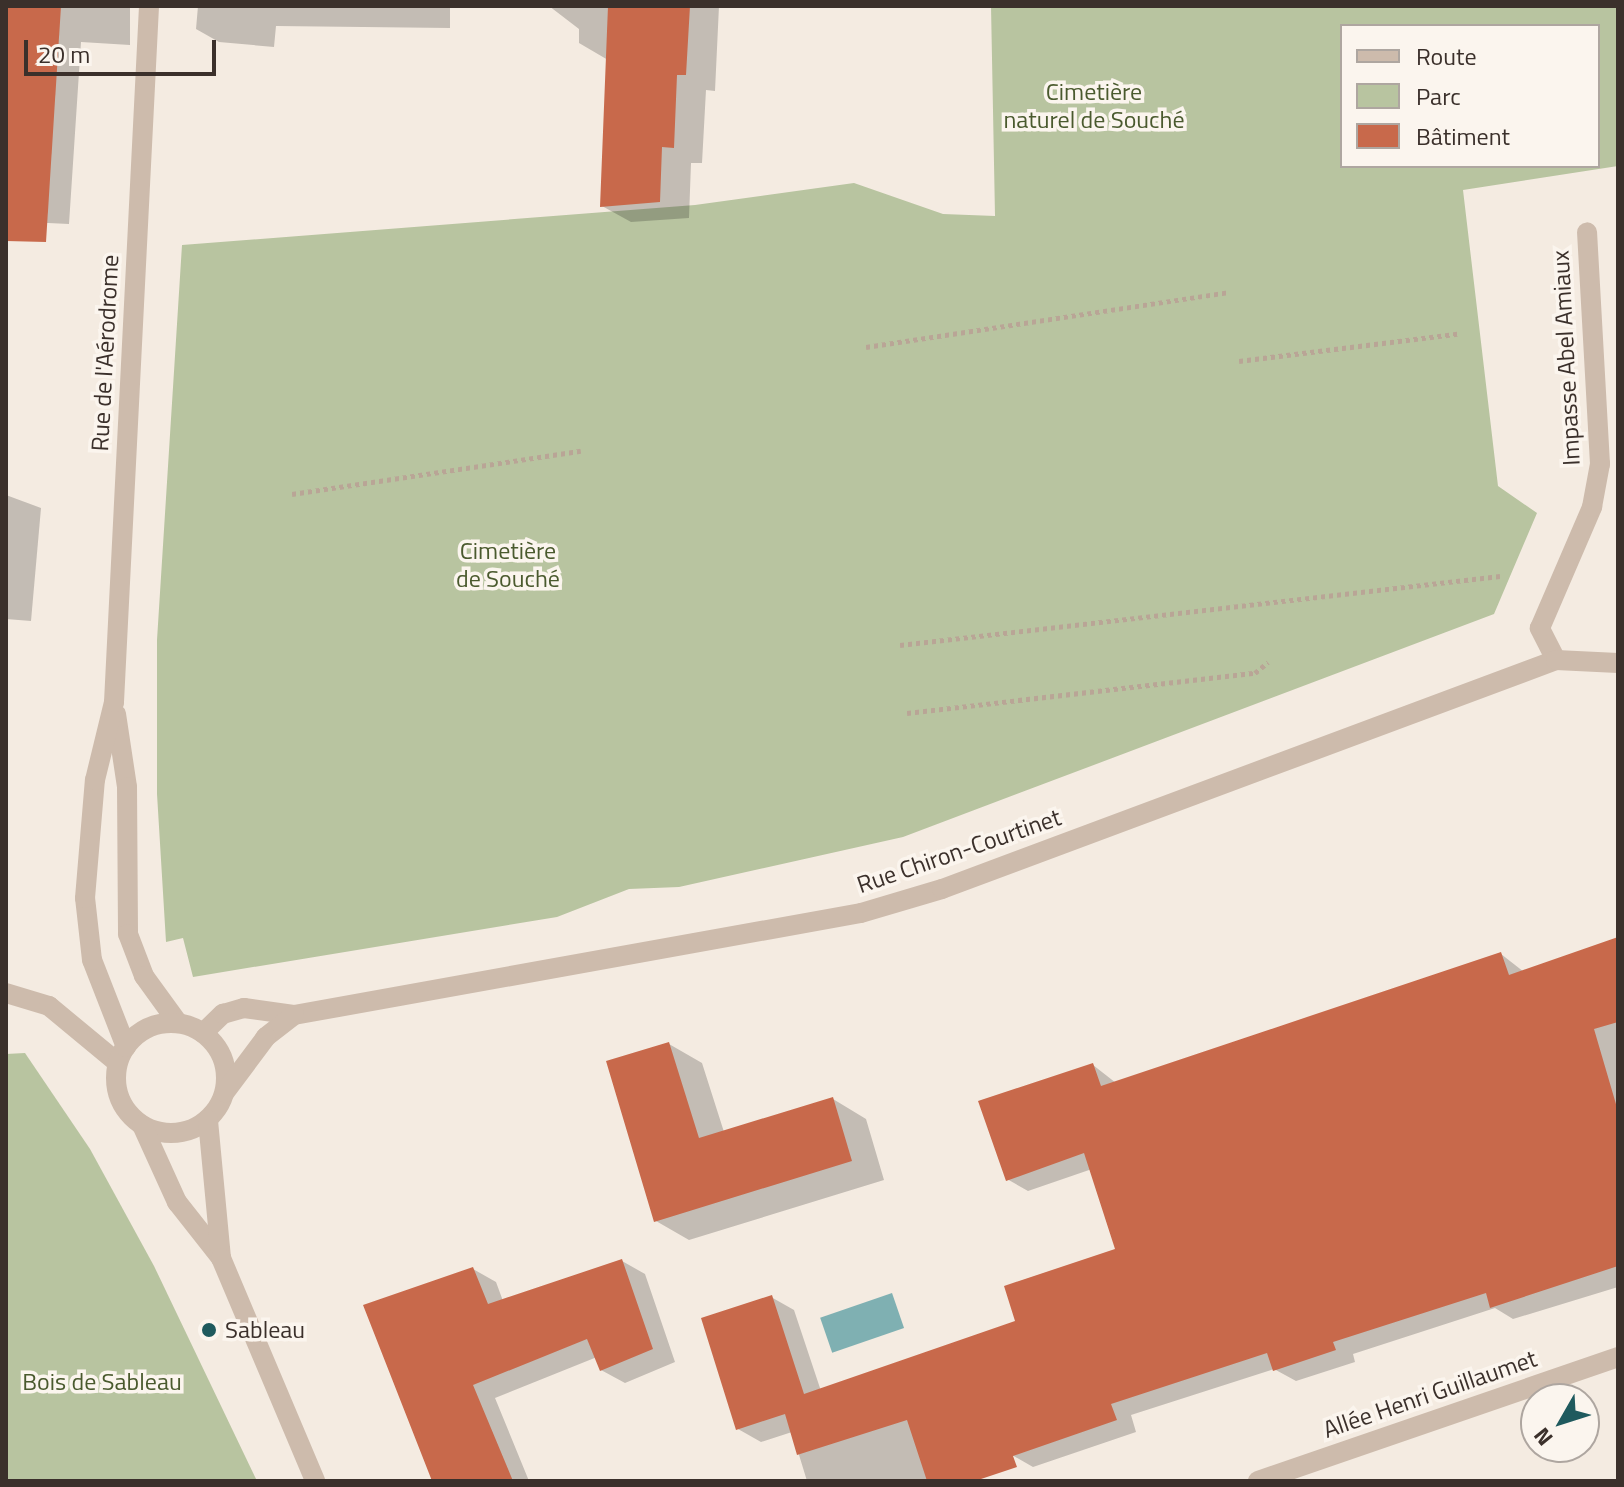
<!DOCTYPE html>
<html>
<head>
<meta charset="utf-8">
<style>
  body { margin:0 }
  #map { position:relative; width:1624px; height:1487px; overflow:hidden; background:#f4ebe1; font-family:"Titillium Web",sans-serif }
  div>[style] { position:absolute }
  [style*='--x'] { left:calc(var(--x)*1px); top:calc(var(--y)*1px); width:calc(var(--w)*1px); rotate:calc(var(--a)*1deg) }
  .green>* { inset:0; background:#b8c4a0 }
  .water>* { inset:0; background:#7fb0b2; transform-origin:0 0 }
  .shadow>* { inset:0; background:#0003 }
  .building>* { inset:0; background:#c8694b }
  .path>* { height:5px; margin-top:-2.5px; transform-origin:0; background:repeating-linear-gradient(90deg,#b9a596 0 4px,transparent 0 8px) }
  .minor>* { height:20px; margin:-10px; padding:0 10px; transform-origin:10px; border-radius:10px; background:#cdbbac }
  .minor>.ring { margin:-10px; padding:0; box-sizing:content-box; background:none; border:20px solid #cdbbac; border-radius:50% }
  .dots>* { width:22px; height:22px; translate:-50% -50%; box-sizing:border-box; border:4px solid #fbf5ee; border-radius:50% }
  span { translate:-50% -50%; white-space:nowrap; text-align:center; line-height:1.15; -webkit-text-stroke:7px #fbf5ee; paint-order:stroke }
  .park-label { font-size:24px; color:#4a5a2e }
  .street-label { font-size:24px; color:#3b302b }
  .poi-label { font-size:24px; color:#3b302b }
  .left { translate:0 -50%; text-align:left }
  .frame { position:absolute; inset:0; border:8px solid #3b302b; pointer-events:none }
  .legend { position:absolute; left:1340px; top:24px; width:260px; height:144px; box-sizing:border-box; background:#fbf5ee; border:2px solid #aea6a0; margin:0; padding:10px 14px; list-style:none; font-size:24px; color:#3b302b }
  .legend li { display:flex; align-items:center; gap:16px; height:40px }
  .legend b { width:40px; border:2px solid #aea6a0 }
  .north { position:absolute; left:1520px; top:1383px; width:80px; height:80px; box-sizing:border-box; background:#fbf5ee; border:2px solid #aea6a0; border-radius:50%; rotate:231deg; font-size:22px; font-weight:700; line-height:32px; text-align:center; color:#3b302b }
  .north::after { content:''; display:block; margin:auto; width:28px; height:36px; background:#1f5a5e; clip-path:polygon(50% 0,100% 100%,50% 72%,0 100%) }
  .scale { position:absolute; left:24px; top:40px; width:192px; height:36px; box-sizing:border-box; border:4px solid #3b302b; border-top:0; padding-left:10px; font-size:24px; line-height:28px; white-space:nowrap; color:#3b302b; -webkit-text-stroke:6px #fbf5ee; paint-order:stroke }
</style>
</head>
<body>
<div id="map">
  <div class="green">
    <i style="clip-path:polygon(evenodd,991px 6px,1618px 6px,1618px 166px,1463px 190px,1498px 486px,1537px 513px,1494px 614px,903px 837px,679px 887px,629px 889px,557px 917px,193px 977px,183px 938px,166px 942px,157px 794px,157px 640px,182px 245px,695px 205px,854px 183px,943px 214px,995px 216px,991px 6px,1342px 26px,1598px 26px,1598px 166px,1342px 166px,1342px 26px)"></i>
    <i style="clip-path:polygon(25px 1053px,90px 1149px,154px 1266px,257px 1481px,6px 1481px,6px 1054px)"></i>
  </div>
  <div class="water">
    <i style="left:892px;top:1293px;width:37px;height:76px;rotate:71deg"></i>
  </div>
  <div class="shadow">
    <i style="clip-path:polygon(6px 6px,130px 6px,130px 45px,81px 42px,69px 224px,6px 221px)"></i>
    <i style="clip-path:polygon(198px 6px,450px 6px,450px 28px,276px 26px,274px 47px,219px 42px,196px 29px)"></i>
    <i style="clip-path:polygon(549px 6px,719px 6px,715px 91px,706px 90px,702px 163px,691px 163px,689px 218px,631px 222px,602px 206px,608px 60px,579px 43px,579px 29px)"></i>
    <i style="clip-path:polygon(6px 495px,41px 508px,31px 621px,6px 619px)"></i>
    <i style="clip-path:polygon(1618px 939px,1618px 1287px,1513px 1319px,1495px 1308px,1353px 1354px,1355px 1362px,1296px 1381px,1274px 1369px,1131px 1415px,1136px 1432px,1033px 1467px,1012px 1455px,1018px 1322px,1118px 1251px,1092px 1169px,1028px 1191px,1007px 1179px,1093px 1065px,1116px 1083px,1501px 954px,1524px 972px)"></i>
    <i style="clip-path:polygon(669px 1044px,702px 1063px,724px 1132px,833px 1099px,866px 1119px,884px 1180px,689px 1240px,656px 1221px)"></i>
    <i style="clip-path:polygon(622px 1261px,645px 1274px,675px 1362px,625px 1383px,601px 1370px,597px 1357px,495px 1398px,529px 1481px,436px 1481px,473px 1269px,496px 1282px,503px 1301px)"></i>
    <i style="clip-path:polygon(771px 1297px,794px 1310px,821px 1391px,890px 1368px,945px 1481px,807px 1481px,792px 1432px,761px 1442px,738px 1429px)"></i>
  </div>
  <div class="building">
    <i style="clip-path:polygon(6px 6px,61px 6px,46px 242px,6px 241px)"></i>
    <i style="clip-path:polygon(608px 6px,690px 6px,686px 75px,677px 75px,674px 148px,662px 147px,660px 202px,600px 207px)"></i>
    <i style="clip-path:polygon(1618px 937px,1618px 1022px,1594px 1029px,1618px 1111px,1618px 1266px,1490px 1308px,1486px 1293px,1333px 1342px,1336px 1350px,1273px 1371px,1267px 1353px,1111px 1404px,1117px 1420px,1013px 1456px,1017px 1467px,975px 1481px,927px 1481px,907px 1420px,797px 1455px,785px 1414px,736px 1430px,701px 1318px,772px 1295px,804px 1394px,1015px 1321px,1004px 1286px,1115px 1249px,1084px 1153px,1006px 1181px,978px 1101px,1093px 1063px,1101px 1086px,1501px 952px,1509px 975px)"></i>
    <i style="clip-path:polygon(669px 1042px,699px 1138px,833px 1097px,852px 1161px,654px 1222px,606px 1061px)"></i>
    <i style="clip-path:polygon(622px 1259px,653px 1349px,600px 1371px,587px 1339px,473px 1385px,513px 1481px,432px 1481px,363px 1305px,473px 1267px,488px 1304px)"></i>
  </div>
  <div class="path">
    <i style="--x:866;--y:347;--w:367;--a:-8.6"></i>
    <i style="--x:1239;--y:361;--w:220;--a:-7.1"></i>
    <i style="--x:292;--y:494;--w:292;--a:-8.5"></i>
    <i style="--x:900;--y:645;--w:604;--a:-6.56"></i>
    <i style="--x:907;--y:713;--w:350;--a:-6.6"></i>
    <i style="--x:1255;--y:673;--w:17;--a:-40"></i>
  </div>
  <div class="minor">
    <i style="--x:1556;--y:660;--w:36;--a:-117"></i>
    <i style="--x:1540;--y:628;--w:132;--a:-66.7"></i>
    <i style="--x:1592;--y:507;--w:44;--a:-79.5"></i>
    <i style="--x:1600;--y:464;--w:232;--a:-93.2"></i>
    <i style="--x:116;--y:714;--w:74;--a:81.4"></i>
    <i style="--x:127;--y:787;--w:147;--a:89.6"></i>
    <i style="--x:128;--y:934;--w:45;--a:69.1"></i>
    <i style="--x:144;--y:976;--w:58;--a:54.1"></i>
    <i style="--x:6;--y:993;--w:45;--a:16.8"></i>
    <i style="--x:49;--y:1006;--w:89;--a:39.6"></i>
    <i style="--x:294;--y:1015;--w:576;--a:-10.2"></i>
    <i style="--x:861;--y:913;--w:84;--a:-16.5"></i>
    <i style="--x:942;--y:889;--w:655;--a:-20.45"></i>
    <i style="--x:1556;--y:660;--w:62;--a:2.8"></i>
    <i class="ring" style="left:116px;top:1023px;width:90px;height:90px"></i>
    <i style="--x:203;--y:1033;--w:28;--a:-44"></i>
    <i style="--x:223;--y:1014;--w:22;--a:-16"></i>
    <i style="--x:244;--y:1008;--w:50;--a:8"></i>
    <i style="--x:294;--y:1015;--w:36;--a:142"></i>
    <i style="--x:266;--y:1037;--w:69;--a:126.7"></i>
    <i style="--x:126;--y:1047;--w:93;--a:-111.3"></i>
    <i style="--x:92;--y:960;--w:62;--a:-96.4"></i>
    <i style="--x:85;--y:898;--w:118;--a:-85.2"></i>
    <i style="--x:95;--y:780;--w:80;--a:-76.3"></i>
    <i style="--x:114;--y:702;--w:697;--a:-87.12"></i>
    <i style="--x:142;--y:1125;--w:85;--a:65.6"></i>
    <i style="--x:177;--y:1202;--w:71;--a:51.8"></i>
    <i style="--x:221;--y:1258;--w:139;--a:-95.4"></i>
    <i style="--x:221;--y:1258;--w:242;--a:67.1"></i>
    <i style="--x:1258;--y:1481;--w:381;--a:-19"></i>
  </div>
  <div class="dots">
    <i style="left:209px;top:1330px;background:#1f5a5e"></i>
  </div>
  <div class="park-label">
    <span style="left:1094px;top:106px">Cimetière<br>naturel de Souché</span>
    <span style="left:508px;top:565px">Cimetière<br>de Souché</span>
    <span style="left:102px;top:1382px">Bois de Sableau</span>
  </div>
  <div class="street-label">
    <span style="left:105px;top:353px;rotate:-87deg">Rue de l'Aérodrome</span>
    <span style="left:1566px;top:358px;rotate:-93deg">Impasse Abel Amiaux</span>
    <span style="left:959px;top:851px;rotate:-19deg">Rue Chiron-Courtinet</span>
    <span style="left:1430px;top:1394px;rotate:-19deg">Allée Henri Guillaumet</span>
  </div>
  <div class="poi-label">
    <span class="left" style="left:225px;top:1330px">Sableau</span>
  </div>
  <div class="frame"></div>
  <ul class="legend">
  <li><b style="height:10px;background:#cdbbac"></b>Route</li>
  <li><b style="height:22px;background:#b8c4a0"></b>Parc</li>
  <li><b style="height:22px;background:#c8694b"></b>Bâtiment</li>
  </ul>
  <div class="north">N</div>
  <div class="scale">20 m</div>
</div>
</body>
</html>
